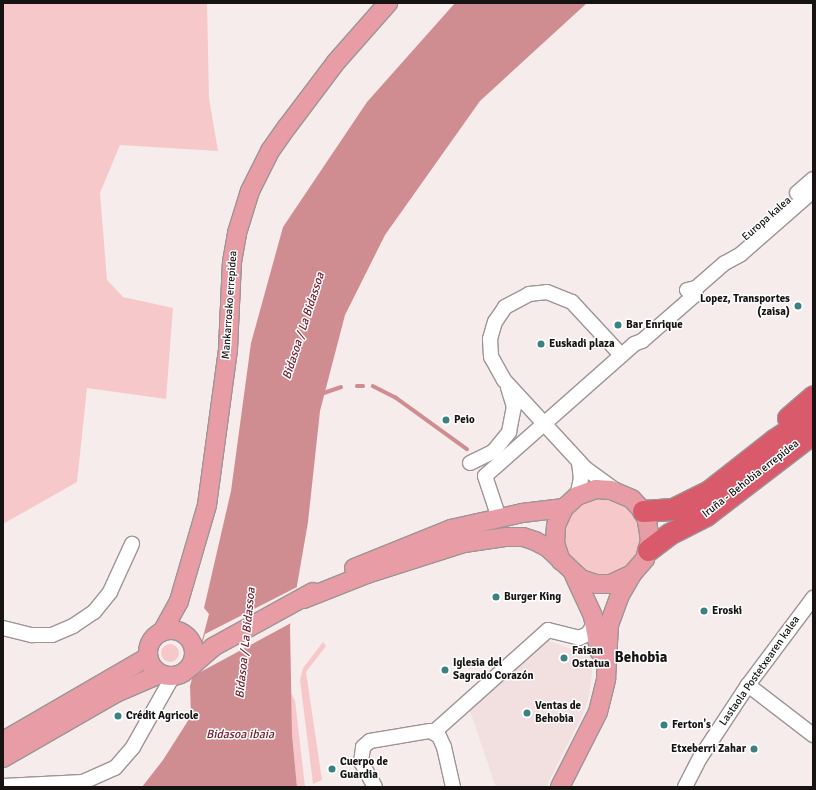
<!DOCTYPE html>
<html>
<head>
<meta charset="utf-8">
<style>
  body { margin:0 }
  #map { position:relative; width:816px; height:790px; overflow:hidden; background:#f6ecec; font-family:Signika,sans-serif }
  div>[style] { position:absolute }
  [style*='--x'] { left:calc(var(--x)*1px); top:calc(var(--y)*1px); width:calc(var(--w)*1px); rotate:calc(var(--a)*1deg) }
  .built>* { inset:0; background:#f2dfdf }
  .green>* { inset:0; background:#f6c8ca }
  .round { border-radius:50% }
  .water>* { inset:0; background:#d08d91 }
  .pier>* { inset:0; background:#f6ecec }
  .stream>* { height:3.5px; margin:-1.75px; padding:0 1.75px; transform-origin:1.75px; border-radius:1.75px; background:#d08d91 }
  .roads { filter:drop-shadow(1px 0 #9e9495) drop-shadow(-1px 0 #9e9495) drop-shadow(0 1px #9e9495) drop-shadow(0 -1px #9e9495) }
  .minor>* { height:14px; margin:-7px; padding:0 7px; transform-origin:7px; border-radius:7px; background:#fff }
  .major>* { height:18px; margin:-9px; padding:0 9px; transform-origin:9px; border-radius:9px; background:#e89ca6 }
  .major>.ring { margin:-9px; padding:0; box-sizing:content-box; background:none; border:18px solid #e89ca6; border-radius:50% }
  .highway>* { height:21px; margin:-10.5px; padding:0 10.5px; transform-origin:10.5px; border-radius:10.5px; background:#d95a6b }
  .dots>* { width:11px; height:11px; translate:-50% -50%; box-sizing:border-box; border:2px solid #fff; border-radius:50% }
  span { translate:-50% -50%; white-space:nowrap; text-align:center; line-height:1.15; -webkit-text-stroke:3px #fff; paint-order:stroke }
  .street-label { font-size:11px; color:#171313 }
  .poi-label { font-size:11px; color:#171313; font-weight:700 }
  .right { translate:-100% -50%; text-align:right }
  .left { translate:0 -50%; text-align:left }
  .water-label { font-size:12px; color:#71212e; font-style:italic }
  .district-label { font-size:15px; color:#171313; font-weight:700 }
  .frame { position:absolute; inset:0; border:4px solid #171313; pointer-events:none }
</style>
</head>
<body>
<div id="map">
  <div class="built">
    <i style="clip-path:polygon(543px 639px,594px 657px,589px 697px,582px 716px,546px 787px,496px 787px,470px 711px)"></i>
  </div>
  <div class="green">
    <i style="clip-path:polygon(3px 3px,207px 3px,209px 98px,218px 151px,120px 145px,100px 193px,107px 280px,123px 297px,173px 308px,166px 399px,87px 388px,77px 482px,3px 524px)"></i>
    <i class="round" style="left:564px;top:499px;width:76px;height:76px"></i>
    <i style="clip-path:polygon(323px 642px,326px 646px,306px 672px,322px 780px,313px 784px,300px 680px,303px 668px)"></i>
    <i class="round" style="left:161px;top:644px;width:18px;height:18px"></i>
    <i style="clip-path:polygon(291px 694px,295px 700px,305px 787px,297px 787px,292px 734px)"></i>
  </div>
  <div class="water">
    <i style="clip-path:polygon(455px 3px,587px 3px,480px 101px,385px 235px,345px 315px,320px 411px,308px 522px,290px 626px,292px 734px,297px 787px,142px 787px,163px 760px,191px 716px,190px 686px,209px 614px,204px 608px,231px 491px,251px 343px,283px 227px,367px 102px)"></i>
  </div>
  <div class="pier">
    <i style="clip-path:polygon(297px 587px,291px 623px,193px 676px,205px 634px)"></i>
  </div>
  <div class="stream">
    <i style="--x:357;--y:386;--w:6;--a:0"></i>
    <i style="--x:373;--y:386;--w:25;--a:27"></i>
    <i style="--x:395;--y:397;--w:89;--a:35.8"></i>
    <i style="--x:321;--y:394;--w:21;--a:-19"></i>
  </div>
  <div class="roads">
    <div class="minor">
      <i style="--x:797;--y:193;--w:21;--a:-41"></i>
      <i style="--x:687;--y:290;--w:9;--a:-13"></i>
      <i style="--x:696;--y:288;--w:38;--a:-41"></i>
      <i style="--x:725;--y:263;--w:18;--a:-29"></i>
      <i style="--x:741;--y:254;--w:96;--a:-41.2"></i>
      <i style="--x:470;--y:463;--w:25;--a:-26"></i>
      <i style="--x:493;--y:452;--w:26;--a:-51"></i>
      <i style="--x:509;--y:432;--w:25;--a:-79"></i>
      <i style="--x:514;--y:407;--w:21;--a:-107"></i>
      <i style="--x:615;--y:490;--w:37;--a:-144"></i>
      <i style="--x:585;--y:468;--w:120;--a:-132.6"></i>
      <i style="--x:504;--y:380;--w:26;--a:-119"></i>
      <i style="--x:491;--y:357;--w:18;--a:-93"></i>
      <i style="--x:490;--y:339;--w:18;--a:-74"></i>
      <i style="--x:495;--y:322;--w:18;--a:-56"></i>
      <i style="--x:505;--y:307;--w:27;--a:-28"></i>
      <i style="--x:529;--y:294;--w:18;--a:-6"></i>
      <i style="--x:547;--y:292;--w:27;--a:22"></i>
      <i style="--x:572;--y:302;--w:72;--a:47.2"></i>
      <i style="--x:577;--y:496;--w:17;--a:-77"></i>
      <i style="--x:581;--y:479;--w:17;--a:-97"></i>
      <i style="--x:499;--y:518;--w:44;--a:-108.4"></i>
      <i style="--x:485;--y:476;--w:199;--a:-41.5"></i>
      <i style="--x:634;--y:344;--w:9;--a:-21"></i>
      <i style="--x:642;--y:341;--w:70;--a:-41"></i>
      <i style="--x:695;--y:295;--w:7;--a:-82"></i>
      <i style="--x:3;--y:628;--w:30;--a:14"></i>
      <i style="--x:32;--y:635;--w:20;--a:0"></i>
      <i style="--x:52;--y:635;--w:23;--a:-23"></i>
      <i style="--x:73;--y:626;--w:25;--a:-34"></i>
      <i style="--x:94;--y:612;--w:26;--a:-51"></i>
      <i style="--x:110;--y:592;--w:53;--a:-65.4"></i>
      <i style="--x:748;--y:685;--w:82;--a:37.6"></i>
      <i style="--x:434;--y:732;--w:153;--a:-41.8"></i>
      <i style="--x:548;--y:630;--w:32;--a:14"></i>
      <i style="--x:579;--y:638;--w:10;--a:-24"></i>
      <i style="--x:588;--y:634;--w:14;--a:-60"></i>
      <i style="--x:3;--y:786;--w:80;--a:-2.9"></i>
      <i style="--x:83;--y:782;--w:35;--a:-24"></i>
      <i style="--x:115;--y:768;--w:28;--a:-49"></i>
      <i style="--x:133;--y:747;--w:81;--a:-60.6"></i>
      <i style="--x:375;--y:787;--w:29;--a:-119"></i>
      <i style="--x:361;--y:762;--w:15;--a:-82"></i>
      <i style="--x:363;--y:747;--w:9;--a:-41"></i>
      <i style="--x:370;--y:741;--w:61;--a:-9.5"></i>
      <i style="--x:430;--y:731;--w:10;--a:29"></i>
      <i style="--x:439;--y:736;--w:12;--a:66"></i>
      <i style="--x:444;--y:747;--w:41;--a:77.3"></i>
      <i style="--x:685;--y:787;--w:33;--a:-63"></i>
      <i style="--x:700;--y:758;--w:87;--a:-56.7"></i>
      <i style="--x:748;--y:685;--w:109;--a:-53.2"></i>
    </div>
    <div class="major">
      <i style="--x:354;--y:568;--w:105;--a:-21.9"></i>
      <i style="--x:451;--y:529;--w:73;--a:-12.7"></i>
      <i style="--x:522;--y:513;--w:42;--a:-6.8"></i>
      <i style="--x:574;--y:575;--w:45;--a:65.1"></i>
      <i style="--x:593;--y:616;--w:36;--a:80"></i>
      <i style="--x:304;--y:599;--w:68;--a:-21.6"></i>
      <i style="--x:367;--y:574;--w:102;--a:-17.7"></i>
      <i style="--x:464;--y:543;--w:41;--a:-8.3"></i>
      <i style="--x:505;--y:537;--w:18;--a:0"></i>
      <i style="--x:523;--y:537;--w:13;--a:18"></i>
      <i style="--x:535;--y:541;--w:13;--a:27"></i>
      <i style="--x:547;--y:547;--w:47;--a:43.3"></i>
      <i style="--x:581;--y:579;--w:16;--a:18"></i>
      <i style="--x:596;--y:584;--w:15;--a:0"></i>
      <i style="--x:611;--y:584;--w:23;--a:-25"></i>
      <i style="--x:632;--y:574;--w:20;--a:-49"></i>
      <i style="--x:645;--y:559;--w:20;--a:-75"></i>
      <i style="--x:650;--y:540;--w:20;--a:-99"></i>
      <i style="--x:647;--y:520;--w:10;--a:-114"></i>
      <i style="--x:643;--y:511;--w:16;--a:-133"></i>
      <i style="--x:632;--y:499;--w:23;--a:-157"></i>
      <i style="--x:611;--y:490;--w:15;--a:-176"></i>
      <i style="--x:596;--y:489;--w:20;--a:160"></i>
      <i style="--x:577;--y:496;--w:18;--a:137"></i>
      <i style="--x:564;--y:508;--w:19;--a:115"></i>
      <i style="--x:556;--y:525;--w:18;--a:93"></i>
      <i style="--x:555;--y:543;--w:19;--a:72"></i>
      <i class="ring" style="left:148px;top:630px;width:28px;height:28px"></i>
      <i style="--x:162;--y:632;--w:35;--a:-61"></i>
      <i style="--x:179;--y:601;--w:100;--a:-73.7"></i>
      <i style="--x:207;--y:505;--w:157;--a:-82.3"></i>
      <i style="--x:228;--y:349;--w:87;--a:-87.4"></i>
      <i style="--x:232;--y:262;--w:29;--a:-80"></i>
      <i style="--x:237;--y:233;--w:44;--a:-72.8"></i>
      <i style="--x:250;--y:191;--w:45;--a:-63.4"></i>
      <i style="--x:270;--y:151;--w:29;--a:-55"></i>
      <i style="--x:287;--y:127;--w:81;--a:-53"></i>
      <i style="--x:336;--y:62;--w:79;--a:-48.6"></i>
      <i style="--x:188;--y:669;--w:33;--a:-41"></i>
      <i style="--x:213;--y:647;--w:114;--a:-28.8"></i>
      <i style="--x:3;--y:741;--w:168;--a:-30.1"></i>
      <i style="--x:3;--y:758;--w:130;--a:-29.9"></i>
      <i style="--x:116;--y:693;--w:48;--a:-23.4"></i>
      <i style="--x:560;--y:787;--w:84;--a:-63.1"></i>
      <i style="--x:598;--y:712;--w:34;--a:-76"></i>
      <i style="--x:606;--y:679;--w:54;--a:-86.8"></i>
      <i style="--x:609;--y:625;--w:32;--a:-70"></i>
      <i style="--x:620;--y:595;--w:24;--a:-60"></i>
    </div>
    <div class="highway">
      <i style="--x:788;--y:418;--w:33;--a:-41"></i>
      <i style="--x:643;--y:511;--w:30;--a:-4"></i>
      <i style="--x:673;--y:509;--w:40;--a:-26.6"></i>
      <i style="--x:709;--y:491;--w:83;--a:-38.1"></i>
      <i style="--x:774;--y:440;--w:47;--a:-33.7"></i>
      <i style="--x:648;--y:550;--w:26;--a:-37"></i>
      <i style="--x:669;--y:534;--w:42;--a:-27.2"></i>
      <i style="--x:706;--y:515;--w:135;--a:-37.5"></i>
    </div>
  </div>
  <div class="dots">
    <i style="left:798px;top:306px;background:#398281"></i>
    <i style="left:618px;top:325px;background:#398281"></i>
    <i style="left:541px;top:344px;background:#398281"></i>
    <i style="left:446px;top:420px;background:#398281"></i>
    <i style="left:496px;top:597px;background:#398281"></i>
    <i style="left:704px;top:611px;background:#398281"></i>
    <i style="left:564px;top:658px;background:#398281"></i>
    <i style="left:445px;top:670px;background:#398281"></i>
    <i style="left:527px;top:713px;background:#398281"></i>
    <i style="left:118px;top:716px;background:#398281"></i>
    <i style="left:664px;top:725px;background:#398281"></i>
    <i style="left:754px;top:749px;background:#398281"></i>
    <i style="left:332px;top:769px;background:#398281"></i>
  </div>
  <div class="street-label">
    <span style="left:767px;top:219px;rotate:-41deg">Europa kalea</span>
    <span style="left:230px;top:305px;rotate:-86deg">Mankarroako errepidea</span>
    <span style="left:751px;top:479px;rotate:-38deg">Iruña - Behobia errepidea</span>
    <span style="left:760px;top:671px;rotate:-55deg">Lastaola Postetxearen kalea</span>
  </div>
  <div class="poi-label">
    <span class="right" style="left:790px;top:306px">Lopez, Transportes<br>(zaisa)</span>
    <span class="left" style="left:626px;top:325px">Bar Enrique</span>
    <span class="left" style="left:549px;top:344px">Euskadi plaza</span>
    <span class="left" style="left:454px;top:420px">Peio</span>
    <span class="left" style="left:504px;top:597px">Burger King</span>
    <span class="left" style="left:712px;top:611px">Eroski</span>
    <span class="left" style="left:572px;top:658px">Faisan<br>Ostatua</span>
    <span class="left" style="left:453px;top:670px">Iglesia del<br>Sagrado Corazón</span>
    <span class="left" style="left:535px;top:713px">Ventas de<br>Behobia</span>
    <span class="left" style="left:126px;top:716px">Crédit Agricole</span>
    <span class="left" style="left:672px;top:725px">Ferton's</span>
    <span class="right" style="left:746px;top:749px">Etxeberri Zahar</span>
    <span class="left" style="left:340px;top:769px">Cuerpo de<br>Guardia</span>
  </div>
  <div class="water-label">
    <span style="left:304px;top:326px;rotate:-72deg">Bidasoa / La Bidassoa</span>
    <span style="left:246px;top:643px;rotate:-84deg">Bidasoa / La Bidassoa</span>
    <span style="left:240px;top:735px">Bidasoa ibaia</span>
  </div>
  <div class="district-label">
    <span style="left:641px;top:658px">Behobia</span>
  </div>
  <div class="frame"></div>
</div>
</body>
</html>
